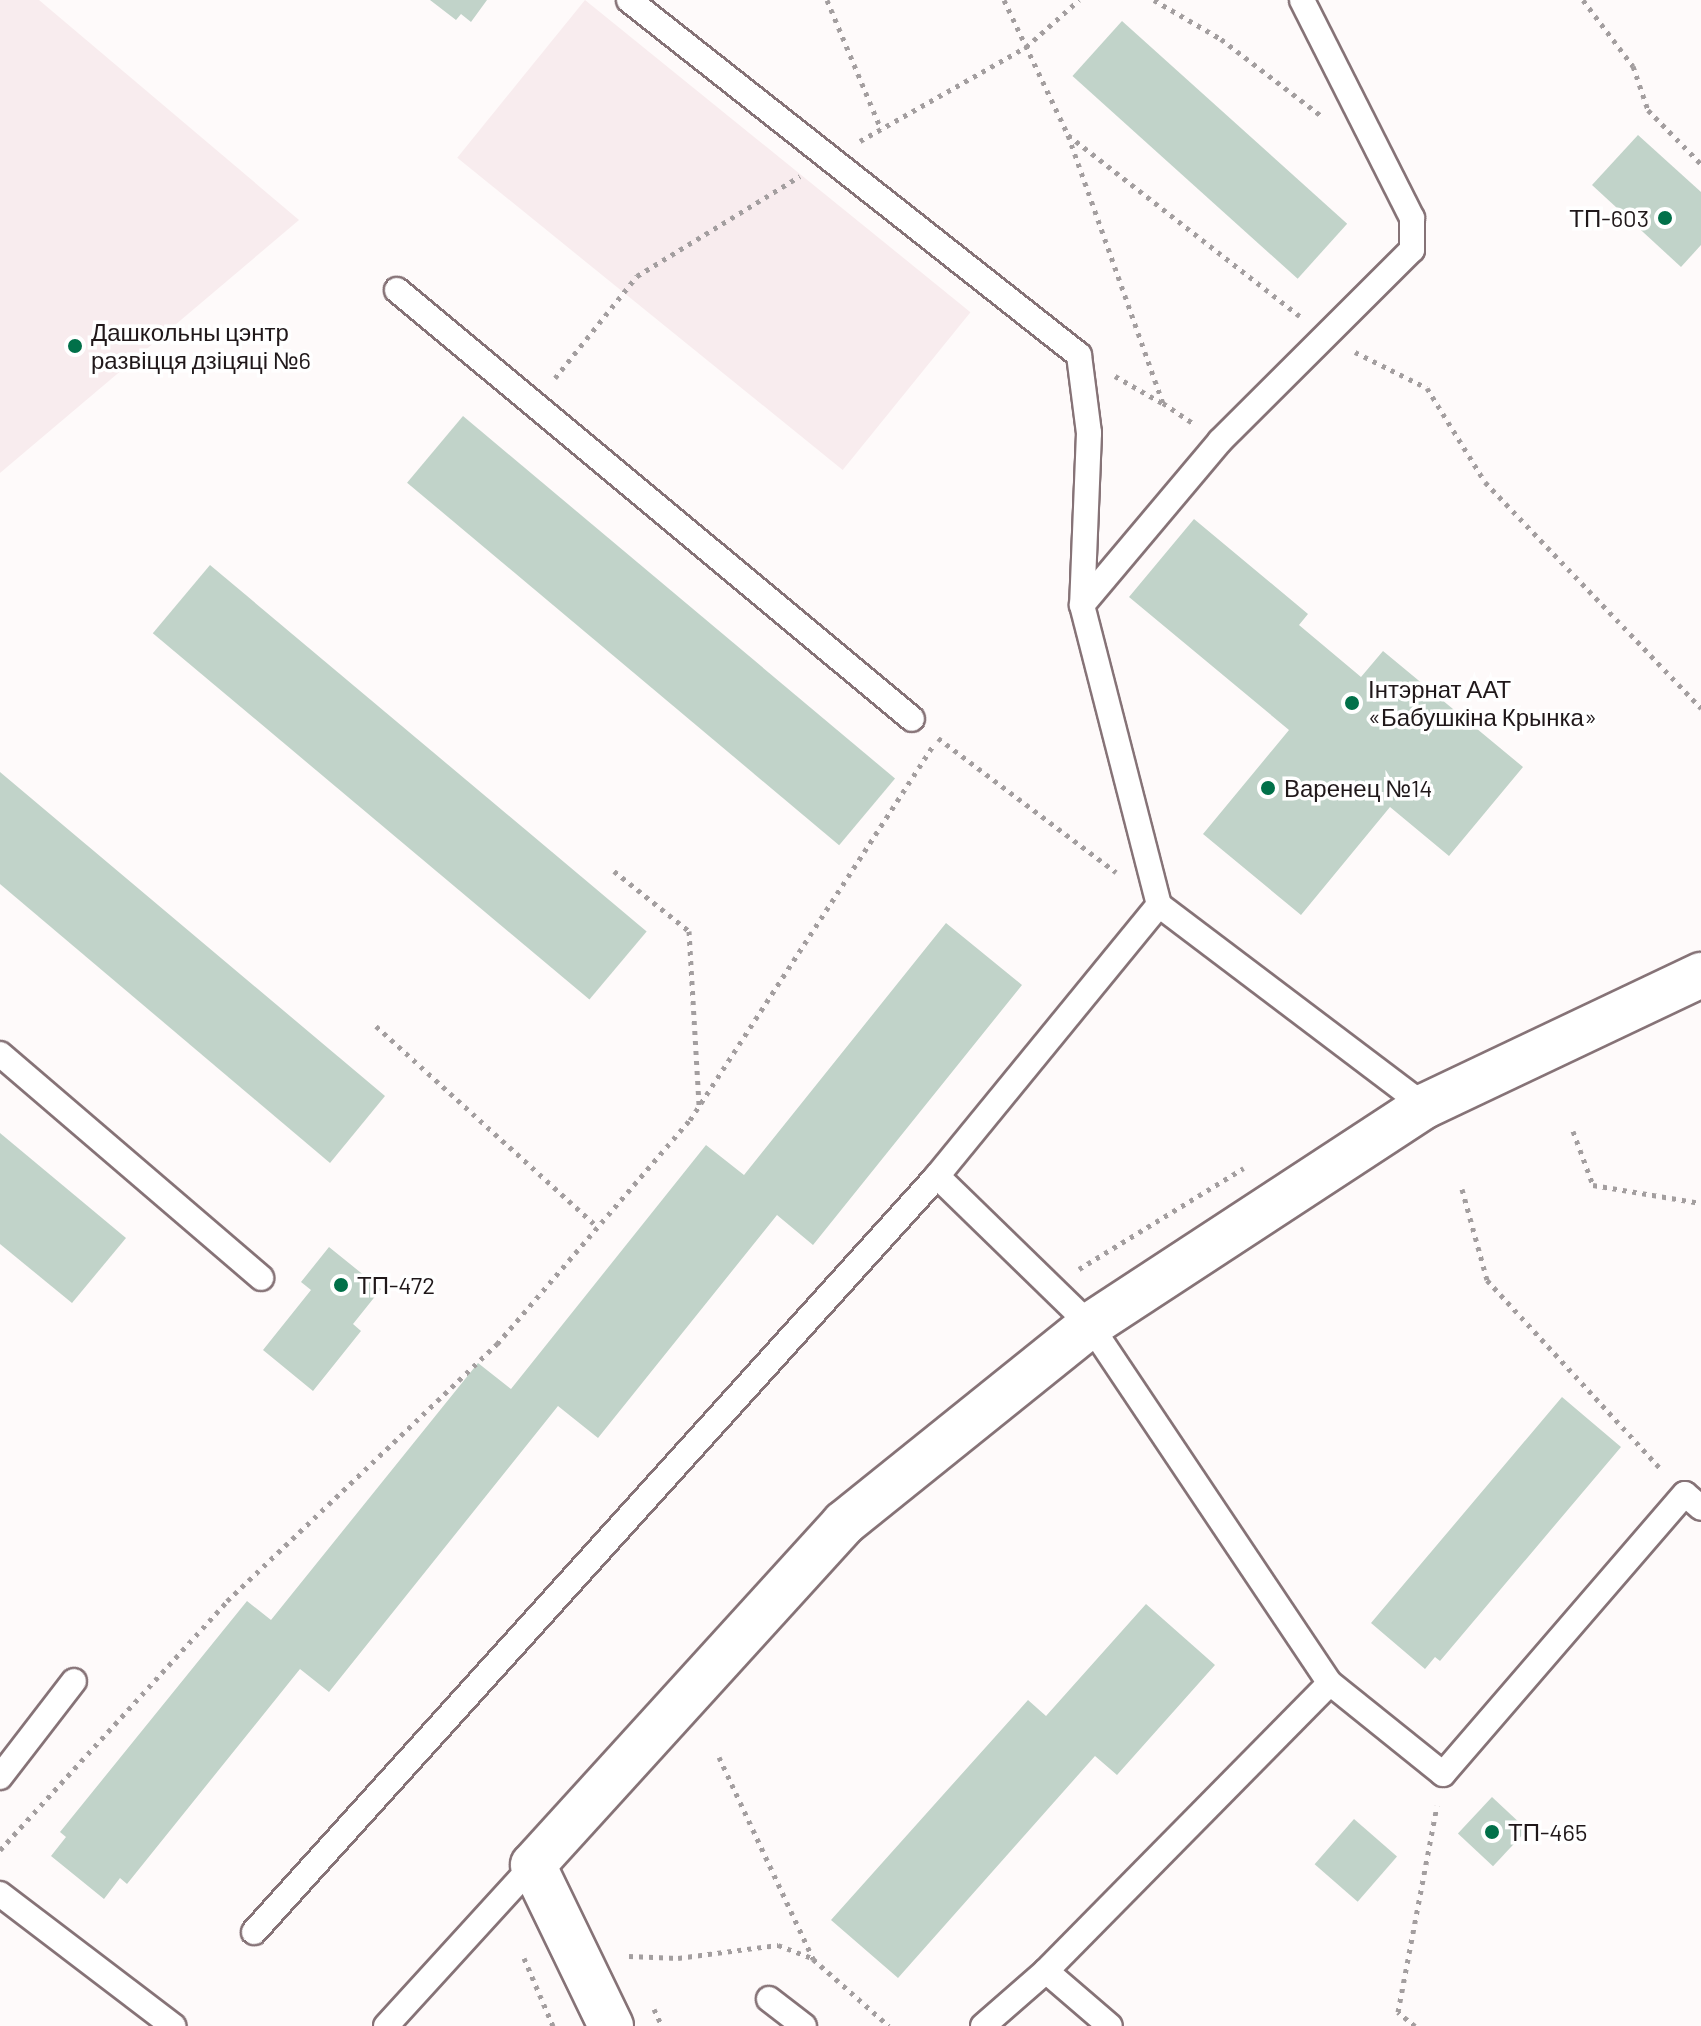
<!DOCTYPE html>
<html>
<head>
<meta charset="utf-8">
<style>
  body { margin:0 }
  #map { position:relative; width:1701px; height:2026px; overflow:hidden; background:#fefafa; font-family:Barlow,sans-serif }
  div>[style] { position:absolute }
  [style*='--x'] { left:calc(var(--x)*1px); top:calc(var(--y)*1px); width:calc(var(--w)*1px); rotate:calc(var(--a)*1deg) }
  .built>* { inset:0; background:#f8ecee; transform-origin:0 0 }
  .building>* { inset:0; background:#c1d3c9; transform-origin:0 0 }
  .path>* { height:5px; margin-top:-2.5px; transform-origin:0; background:repeating-linear-gradient(90deg,#a39e9f 0 4px,transparent 0 10px) }
  .roads { filter:drop-shadow(2px 0 #867377) drop-shadow(-2px 0 #867377) drop-shadow(0 2px #867377) drop-shadow(0 -2px #867377) }
  .service>* { height:24px; margin:-12px; padding:0 12px; transform-origin:12px; border-radius:12px; background:#fff }
  .tertiary>* { height:44px; margin:-22px; padding:0 22px; transform-origin:22px; border-radius:22px; background:#fff }
  .dots>* { width:22px; height:22px; translate:-50% -50%; box-sizing:border-box; border:4px solid #fff; border-radius:50% }
  span { translate:-50% -50%; white-space:nowrap; text-align:center; line-height:1.15; -webkit-text-stroke:7px #fff; paint-order:stroke }
  .poi-label { font-size:24px; color:#20181a }
  .right { translate:-100% -50%; text-align:right }
  .left { translate:0 -50%; text-align:left }
</style>
</head>
<body>
<div id="map">
  <div class="built">
    <i style="clip-path:polygon(0 0,39px 0,299px 220px,0 473px)"></i>
    <i style="left:585px;top:0;width:496px;height:203px;rotate:39deg"></i>
  </div>
  <div class="building">
    <i style="clip-path:polygon(430px 0,487px 0,471px 22px,461px 14px,456px 20px)"></i>
    <i style="left:1122px;top:21px;width:303px;height:74px;rotate:42deg"></i>
    <i style="clip-path:polygon(1638px 135px,1701px 192px,1701px 245px,1681px 267px,1592px 185px)"></i>
    <i style="left:463px;top:416px;width:564px;height:87px;rotate:40deg"></i>
    <i style="clip-path:polygon(1194px 519px,1308px 614px,1299px 625px,1361px 677px,1383px 651px,1523px 767px,1449px 856px,1390px 807px,1301px 915px,1203px 834px,1289px 730px,1129px 597px)"></i>
    <i style="left:210px;top:565px;width:570px;height:89px;rotate:40deg"></i>
    <i style="clip-path:polygon(0 772px,385px 1096px,330px 1163px,0 884px)"></i>
    <i style="clip-path:polygon(946px 923px,1022px 985px,813px 1245px,777px 1215px,598px 1438px,558px 1406px,329px 1692px,300px 1669px,127px 1884px,120px 1878px,104px 1899px,51px 1856px,66px 1837px,60px 1832px,247px 1601px,271px 1620px,478px 1363px,511px 1389px,706px 1145px,744px 1175px)"></i>
    <i style="clip-path:polygon(0 1133px,126px 1238px,72px 1303px,0 1244px)"></i>
    <i style="clip-path:polygon(329px 1247px,381px 1289px,353px 1324px,361px 1331px,313px 1391px,263px 1350px,311px 1290px,301px 1282px)"></i>
    <i style="clip-path:polygon(1562px 1397px,1621px 1447px,1440px 1661px,1435px 1657px,1425px 1669px,1371px 1623px)"></i>
    <i style="clip-path:polygon(1146px 1604px,1215px 1665px,1117px 1775px,1095px 1756px,898px 1978px,831px 1920px,1028px 1700px,1046px 1716px)"></i>
    <i style="left:1492px;top:1797px;width:48px;height:50px;rotate:43deg"></i>
    <i style="left:1354px;top:1819px;width:57px;height:60px;rotate:41deg"></i>
  </div>
  <div class="path">
    <i style="--x:827;--y:0;--w:140;--a:67.3"></i>
    <i style="--x:1004;--y:0;--w:149;--a:64.6"></i>
    <i style="--x:1068;--y:135;--w:284;--a:70.5"></i>
    <i style="--x:1163;--y:403;--w:36;--a:34"></i>
    <i style="--x:1154;--y:0;--w:78;--a:30.2"></i>
    <i style="--x:1221;--y:39;--w:125;--a:37.5"></i>
    <i style="--x:1583;--y:0;--w:83;--a:52.9"></i>
    <i style="--x:1633;--y:66;--w:46;--a:71.2"></i>
    <i style="--x:1648;--y:110;--w:76;--a:45.5"></i>
    <i style="--x:1068;--y:135;--w:294;--a:38"></i>
    <i style="--x:860;--y:141;--w:191;--a:-29.5"></i>
    <i style="--x:1026;--y:47;--w:71;--a:-41.6"></i>
    <i style="--x:1355;--y:352;--w:80;--a:26.6"></i>
    <i style="--x:1427;--y:388;--w:110;--a:58.3"></i>
    <i style="--x:1485;--y:482;--w:313;--a:46.3"></i>
    <i style="--x:1115;--y:376;--w:54;--a:29.9"></i>
    <i style="--x:555;--y:378;--w:131;--a:-51.2"></i>
    <i style="--x:637;--y:276;--w:191;--a:-31.5"></i>
    <i style="--x:938;--y:738;--w:223;--a:37"></i>
    <i style="--x:614;--y:871;--w:96;--a:38.7"></i>
    <i style="--x:689;--y:931;--w:174;--a:86.7"></i>
    <i style="--x:376;--y:1026;--w:299;--a:42.2"></i>
    <i style="--x:1573;--y:1131;--w:58;--a:69.7"></i>
    <i style="--x:1593;--y:1185;--w:109;--a:9.5"></i>
    <i style="--x:1462;--y:1189;--w:94;--a:74.6"></i>
    <i style="--x:1487;--y:1280;--w:258;--a:47.4"></i>
    <i style="--x:1079;--y:1269;--w:193;--a:-31.5"></i>
    <i style="--x:719;--y:1757;--w:223;--a:65"></i>
    <i style="--x:813;--y:1959;--w:101;--a:41.4"></i>
    <i style="--x:0;--y:1850;--w:337;--a:-47.6"></i>
    <i style="--x:227;--y:1601;--w:373;--a:-43.6"></i>
    <i style="--x:497;--y:1344;--w:296;--a:-49.3"></i>
    <i style="--x:690;--y:1120;--w:446;--a:-57"></i>
    <i style="--x:629;--y:1956;--w:49;--a:2.3"></i>
    <i style="--x:678;--y:1958;--w:101;--a:-7.4"></i>
    <i style="--x:778;--y:1945;--w:36;--a:21"></i>
    <i style="--x:524;--y:1958;--w:74;--a:66.9"></i>
    <i style="--x:654;--y:2009;--w:19;--a:65"></i>
    <i style="--x:1415;--y:2026;--w:22;--a:-141"></i>
    <i style="--x:1398;--y:2012;--w:210;--a:-79.3"></i>
  </div>
  <div class="roads">
    <div class="service">
      <i style="--x:629;--y:0;--w:573;--a:38.27"></i>
      <i style="--x:1079;--y:355;--w:79;--a:82.7"></i>
      <i style="--x:1089;--y:433;--w:172;--a:92.3"></i>
      <i style="--x:1082;--y:605;--w:310;--a:75.6"></i>
      <i style="--x:1159;--y:905;--w:333;--a:37.1"></i>
      <i style="--x:397;--y:290;--w:670;--a:39.79"></i>
      <i style="--x:1082;--y:605;--w:214;--a:-49.9"></i>
      <i style="--x:1220;--y:441;--w:271;--a:-44.9"></i>
      <i style="--x:1412;--y:250;--w:32;--a:-90"></i>
      <i style="--x:1412;--y:218;--w:244;--a:-116.8"></i>
      <i style="--x:0;--y:1054;--w:344;--a:40.6"></i>
      <i style="--x:937;--y:1176;--w:350;--a:-50.7"></i>
      <i style="--x:0;--y:1777;--w:121;--a:-52.4"></i>
      <i style="--x:0;--y:1894;--w:218;--a:37.3"></i>
      <i style="--x:254;--y:1932;--w:1019;--a:-47.9"></i>
      <i style="--x:937;--y:1176;--w:214;--a:44.2"></i>
      <i style="--x:1090;--y:1325;--w:431;--a:56.2"></i>
      <i style="--x:1330;--y:1683;--w:145;--a:38.8"></i>
      <i style="--x:1443;--y:1774;--w:370;--a:-49.2"></i>
      <i style="--x:1685;--y:1494;--w:21;--a:41"></i>
      <i style="--x:1046;--y:1971;--w:84;--a:40.7"></i>
      <i style="--x:769;--y:1999;--w:44;--a:37.6"></i>
      <i style="--x:386;--y:2026;--w:218;--a:-47.6"></i>
      <i style="--x:983;--y:2026;--w:84;--a:-41.1"></i>
      <i style="--x:1046;--y:1971;--w:404;--a:-45.4"></i>
    </div>
    <div class="tertiary">
      <i style="--x:611;--y:2026;--w:179;--a:-115.8"></i>
      <i style="--x:533;--y:1865;--w:462;--a:-47.7"></i>
      <i style="--x:844;--y:1523;--w:316;--a:-38.8"></i>
      <i style="--x:1090;--y:1325;--w:400;--a:-33.2"></i>
      <i style="--x:1425;--y:1106;--w:306;--a:-25.4"></i>
    </div>
  </div>
  <div class="dots">
    <i style="left:1665px;top:218px;background:#017049"></i>
    <i style="left:75px;top:346px;background:#017049"></i>
    <i style="left:1352px;top:703px;background:#017049"></i>
    <i style="left:1268px;top:788px;background:#017049"></i>
    <i style="left:341px;top:1285px;background:#017049"></i>
    <i style="left:1492px;top:1832px;background:#017049"></i>
  </div>
  <div class="poi-label">
    <span class="right" style="left:1649px;top:218px">ТП-603</span>
    <span class="left" style="left:91px;top:346px">Дашкольны цэнтр<br>развіцця дзіцяці №6</span>
    <span class="left" style="left:1368px;top:703px">Інтэрнат ААТ<br>«Бабушкіна Крынка»</span>
    <span class="left" style="left:1284px;top:788px">Варенец №14</span>
    <span class="left" style="left:357px;top:1285px">ТП-472</span>
    <span class="left" style="left:1508px;top:1832px">ТП-465</span>
  </div>
</div>
</body>
</html>
